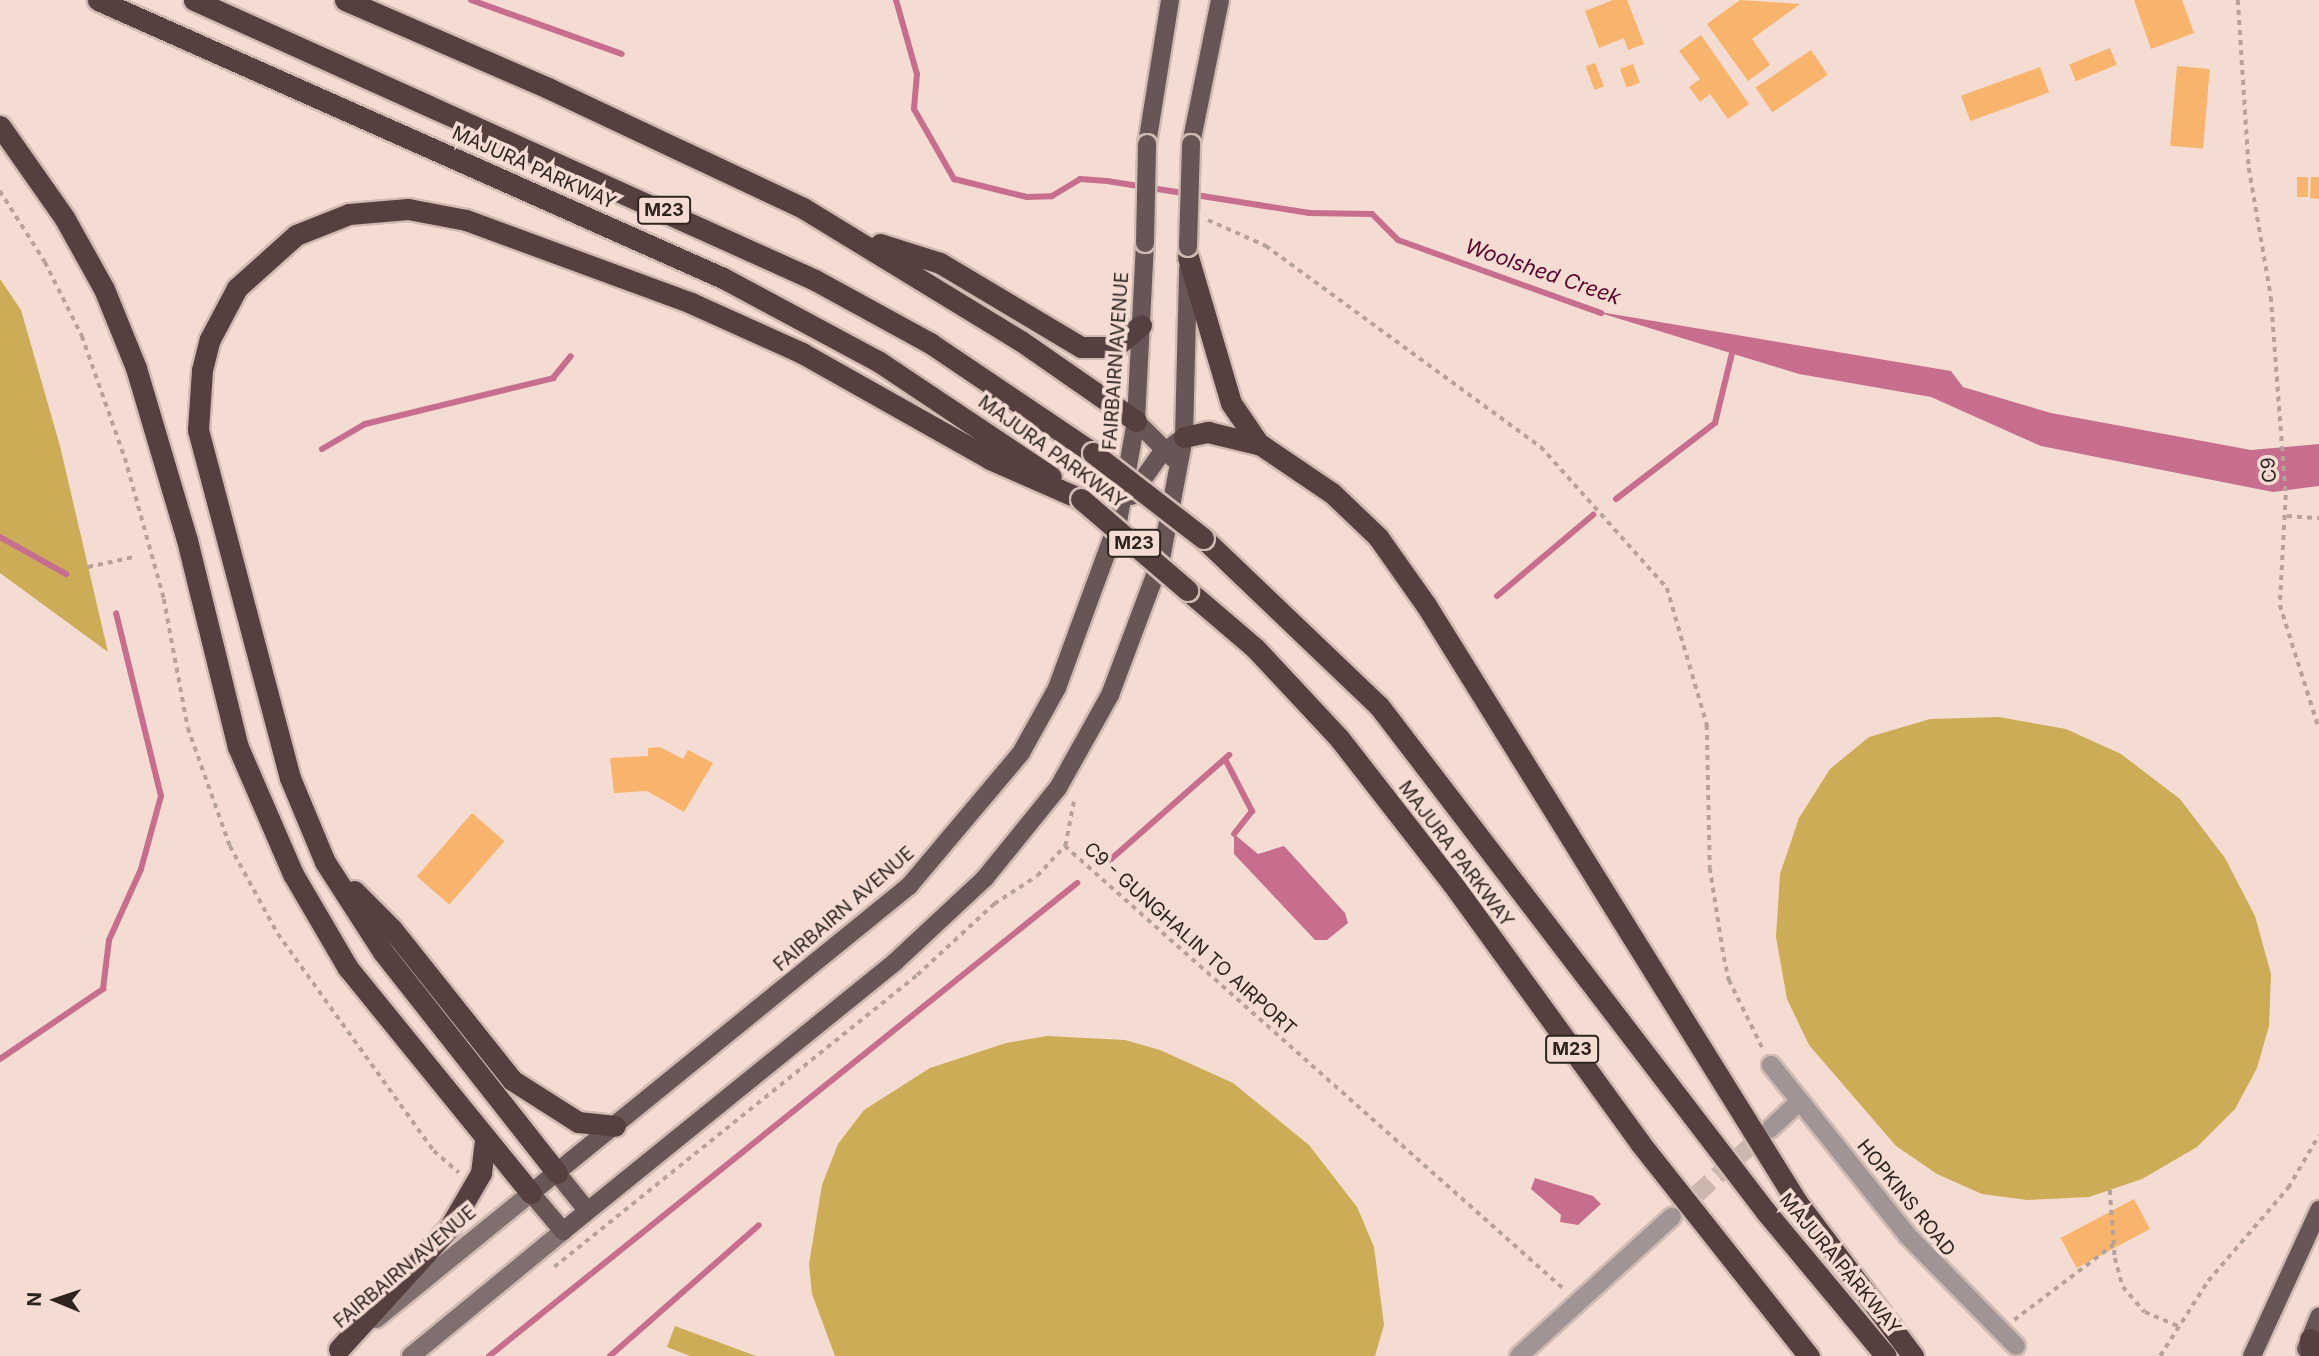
<!DOCTYPE html>
<html>
<head>
<meta charset="utf-8">
<style>
  body { margin:0 }
  #map { position:relative; width:2319px; height:1356px; overflow:hidden; background:#f4dcd2; font-family:Inter,sans-serif }
  div>[style] { position:absolute }
  [style*='--x'] { left:calc(var(--x)*1px); top:calc(var(--y)*1px); width:calc(var(--w)*1px); rotate:calc(var(--a)*1deg) }
  .green>* { inset:0; background:#cdac58 }
  .water>* { inset:0; background:#c76e8f }
  .stream>* { height:6px; margin:-3px; padding:0 3px; transform-origin:3px; border-radius:3px; background:#c76e8f }
  .building>* { inset:0; background:#f8b36c; transform-origin:0 0 }
  .minor-tunnel>* { height:18px; margin-top:-9px; transform-origin:0; background:repeating-linear-gradient(90deg,#ccb7ae 0 18px,transparent 0 27px) }
  .path>* { height:3.5px; margin-top:-1.75px; transform-origin:0; background:repeating-linear-gradient(90deg,#b5a29a 0 5px,transparent 0 10px) }
  .roads { filter:drop-shadow(2px 0 #d0bbb2) drop-shadow(-2px 0 #d0bbb2) drop-shadow(0 2px #d0bbb2) drop-shadow(0 -2px #d0bbb2) }
  .minor>* { height:18px; margin:-9px; padding:0 9px; transform-origin:9px; border-radius:9px; background:#a09494 }
  .secondary>* { height:18px; margin:-9px; padding:0 9px; transform-origin:9px; border-radius:9px; background:#806f6f }
  .primary>* { height:18px; margin:-9px; padding:0 9px; transform-origin:9px; border-radius:9px; background:#685555 }
  .motorway>* { height:21px; margin:-10.5px; padding:0 10.5px; transform-origin:10.5px; border-radius:10.5px; background:#553f3f }
  .bridges { filter:drop-shadow(2px 0 #d0bbb2) drop-shadow(-2px 0 #d0bbb2) drop-shadow(0 2px #d0bbb2) drop-shadow(0 -2px #d0bbb2) }
  .primary-bridge>* { height:18px; margin:-9px; padding:0 9px; transform-origin:9px; border-radius:9px; background:#685555 }
  .motorway-bridge>* { height:21px; margin:-10.5px; padding:0 10.5px; transform-origin:10.5px; border-radius:10.5px; background:#553f3f }
  span { translate:-50% -50%; white-space:nowrap; text-align:center; line-height:1.15; -webkit-text-stroke:7px #f4dcd2; paint-order:stroke }
  .shield-label span { padding:2px 5px; background:#f4dcd2; border:2px solid; border-radius:5px; -webkit-text-stroke-width:0 }
  .shield-label { font-size:18px; color:#2d2420; font-weight:700 }
  .street-label { font-size:19px; color:#2d2420 }
  .water-label { font-size:21px; color:#58032e; font-style:italic }
  .north { position:absolute; left:21px; top:1265px; width:70px; height:70px; -webkit-text-stroke:5px #f4dcd2; paint-order:stroke; rotate:272deg; font-size:19px; font-weight:700; line-height:28px; text-align:center; color:#2d2420 }
  .north::after { content:''; display:block; margin:auto; width:24px; height:32px; background:#2d2420; clip-path:polygon(50% 0,100% 100%,50% 72%,0 100%) }
</style>
</head>
<body>
<div id="map">
  <div class="green">
    <i style="clip-path:polygon(0 279px,21px 310px,60px 446px,108px 652px,0 573px)"></i>
    <i style="clip-path:polygon(1999px 717px,2066px 729px,2121px 754px,2180px 799px,2225px 858px,2255px 916px,2271px 974px,2269px 1026px,2257px 1068px,2235px 1109px,2197px 1147px,2142px 1179px,2089px 1197px,2027px 1200px,1982px 1194px,1937px 1174px,1896px 1146px,1809px 1045px,1787px 999px,1776px 937px,1780px 874px,1799px 818px,1830px 769px,1869px 737px,1930px 719px)"></i>
    <i style="clip-path:polygon(1047px 1036px,1125px 1040px,1160px 1050px,1233px 1083px,1309px 1145px,1357px 1207px,1374px 1247px,1384px 1325px,1375px 1356px,835px 1356px,812px 1294px,809px 1264px,822px 1185px,838px 1144px,864px 1110px,930px 1068px,1006px 1043px)"></i>
    <i style="clip-path:polygon(675px 1326px,756px 1356px,690px 1356px,667px 1347px)"></i>
  </div>
  <div class="water">
    <i style="clip-path:polygon(1594px 311px,1951px 371px,1963px 387px,2051px 413px,2251px 450px,2319px 444px,2319px 486px,2273px 492px,2041px 446px,1931px 397px,1799px 374px)"></i>
    <i style="clip-path:polygon(1234px 834px,1258px 854px,1284px 846px,1345px 913px,1348px 923px,1327px 940px,1315px 940px,1234px 854px)"></i>
    <i style="clip-path:polygon(1535px 1178px,1593px 1196px,1601px 1204px,1578px 1225px,1560px 1222px,1561px 1215px,1531px 1189px)"></i>
  </div>
  <div class="stream">
    <i style="--x:471;--y:0;--w:160;--a:19.7"></i>
    <i style="--x:896;--y:0;--w:77;--a:74.2"></i>
    <i style="--x:917;--y:74;--w:35;--a:95"></i>
    <i style="--x:914;--y:109;--w:81;--a:60.3"></i>
    <i style="--x:954;--y:179;--w:75;--a:13.9"></i>
    <i style="--x:1027;--y:197;--w:25;--a:-2"></i>
    <i style="--x:1052;--y:196;--w:33;--a:-31"></i>
    <i style="--x:1080;--y:179;--w:27;--a:4"></i>
    <i style="--x:1107;--y:181;--w:205;--a:9"></i>
    <i style="--x:1309;--y:213;--w:63;--a:0.9"></i>
    <i style="--x:1372;--y:214;--w:37;--a:45"></i>
    <i style="--x:1398;--y:240;--w:216;--a:19.8"></i>
    <i style="--x:322;--y:449;--w:50;--a:-30.2"></i>
    <i style="--x:365;--y:424;--w:194;--a:-13.7"></i>
    <i style="--x:553;--y:378;--w:28;--a:-51"></i>
    <i style="--x:1616;--y:499;--w:125;--a:-37.5"></i>
    <i style="--x:1715;--y:423;--w:80;--a:-76.3"></i>
    <i style="--x:0;--y:537;--w:76;--a:29.3"></i>
    <i style="--x:1497;--y:596;--w:126;--a:-40.2"></i>
    <i style="--x:1225;--y:759;--w:59;--a:62.6"></i>
    <i style="--x:1252;--y:811;--w:29;--a:128"></i>
    <i style="--x:1110;--y:860;--w:159;--a:-41.4"></i>
    <i style="--x:0;--y:1059;--w:125;--a:-34.2"></i>
    <i style="--x:103;--y:989;--w:49;--a:-83"></i>
    <i style="--x:109;--y:940;--w:78;--a:-65.7"></i>
    <i style="--x:141;--y:869;--w:76;--a:-74.7"></i>
    <i style="--x:161;--y:796;--w:188;--a:-103.8"></i>
    <i style="--x:489;--y:1356;--w:755;--a:-38.81"></i>
    <i style="--x:610;--y:1356;--w:198;--a:-41.3"></i>
  </div>
  <div class="building">
    <i style="clip-path:polygon(1613px 0,1627px 0,1644px 44px,1628px 50px,1624px 38px,1599px 48px,1585px 11px)"></i>
    <i style="clip-path:polygon(1740px 0,1800px 4px,1752px 39px,1770px 65px,1748px 81px,1707px 24px)"></i>
    <i style="clip-path:polygon(2134px 0,2182px 0,2194px 33px,2151px 49px)"></i>
    <i style="clip-path:polygon(1701px 35px,1749px 104px,1728px 119px,1710px 94px,1700px 102px,1689px 87px,1700px 79px,1679px 51px)"></i>
    <i style="left:2110px;top:48px;width:18px;height:44px;rotate:68deg"></i>
    <i style="left:1811px;top:50px;width:30px;height:67px;rotate:56deg"></i>
    <i style="left:1595px;top:63px;width:25px;height:10px;rotate:69deg"></i>
    <i style="left:1633px;top:64px;width:20px;height:14px;rotate:70deg"></i>
    <i style="left:2177px;top:66px;width:33px;height:80px;rotate:5deg"></i>
    <i style="left:2040px;top:67px;width:27px;height:84px;rotate:70deg"></i>
    <i style="left:2297px;top:177px;width:11px;height:20px"></i>
    <i style="clip-path:polygon(2311px 177px,2319px 177px,2319px 199px,2310px 198px)"></i>
    <i style="clip-path:polygon(660px 747px,683px 759px,688px 750px,713px 763px,684px 812px,647px 791px,614px 793px,610px 758px,648px 756px,648px 748px)"></i>
    <i style="left:472px;top:813px;width:43px;height:84px;rotate:41deg"></i>
    <i style="left:2134px;top:1199px;width:34px;height:83px;rotate:62deg"></i>
  </div>
  <div class="minor-tunnel">
    <i style="--x:1677;--y:1212;--w:122;--a:-42"></i>
  </div>
  <div class="path">
    <i style="--x:2238;--y:0;--w:168;--a:86.3"></i>
    <i style="--x:2249;--y:168;--w:131;--a:80.3"></i>
    <i style="--x:2271;--y:297;--w:199;--a:85.7"></i>
    <i style="--x:2286;--y:495;--w:110;--a:93.1"></i>
    <i style="--x:2280;--y:605;--w:130;--a:72.5"></i>
    <i style="--x:0;--y:191;--w:84;--a:57.6"></i>
    <i style="--x:45;--y:262;--w:83;--a:63.4"></i>
    <i style="--x:82;--y:336;--w:129;--a:70.6"></i>
    <i style="--x:125;--y:458;--w:146;--a:74.5"></i>
    <i style="--x:164;--y:599;--w:131;--a:79.5"></i>
    <i style="--x:188;--y:728;--w:125;--a:70.4"></i>
    <i style="--x:230;--y:846;--w:100;--a:61.4"></i>
    <i style="--x:278;--y:934;--w:267;--a:54.3"></i>
    <i style="--x:434;--y:1151;--w:33;--a:41"></i>
    <i style="--x:1208;--y:220;--w:64;--a:24.1"></i>
    <i style="--x:1266;--y:246;--w:341;--a:36.2"></i>
    <i style="--x:1541;--y:447;--w:189;--a:48.2"></i>
    <i style="--x:1667;--y:588;--w:143;--a:73.7"></i>
    <i style="--x:1707;--y:725;--w:143;--a:88.8"></i>
    <i style="--x:1710;--y:868;--w:90;--a:81.1"></i>
    <i style="--x:1724;--y:957;--w:24;--a:78"></i>
    <i style="--x:1729;--y:980;--w:77;--a:63.8"></i>
    <i style="--x:1114;--y:366;--w:14;--a:65"></i>
    <i style="--x:2287;--y:516;--w:32;--a:4"></i>
    <i style="--x:88;--y:567;--w:47;--a:-12.3"></i>
    <i style="--x:1065;--y:846;--w:47;--a:-78.9"></i>
    <i style="--x:2110;--y:1190;--w:68;--a:85.8"></i>
    <i style="--x:2115;--y:1258;--w:30;--a:75"></i>
    <i style="--x:2123;--y:1287;--w:33;--a:49"></i>
    <i style="--x:2145;--y:1312;--w:36;--a:23"></i>
    <i style="--x:554;--y:1267;--w:466;--a:-38.8"></i>
    <i style="--x:917;--y:975;--w:105;--a:-42.7"></i>
    <i style="--x:994;--y:904;--w:51;--a:-33.1"></i>
    <i style="--x:1037;--y:876;--w:41;--a:-47"></i>
    <i style="--x:1065;--y:846;--w:669;--a:41.61"></i>
    <i style="--x:2014;--y:1320;--w:124;--a:-37.1"></i>
    <i style="--x:2160;--y:1356;--w:89;--a:-57.4"></i>
    <i style="--x:2208;--y:1281;--w:123;--a:-49.3"></i>
    <i style="--x:2288;--y:1188;--w:61;--a:-59.7"></i>
  </div>
  <div class="roads">
    <div class="minor">
      <i style="--x:1771;--y:1065;--w:46;--a:51.1"></i>
      <i style="--x:1770;--y:1129;--w:41;--a:-43"></i>
      <i style="--x:1800;--y:1101;--w:173;--a:51.3"></i>
      <i style="--x:1908;--y:1236;--w:154;--a:45.5"></i>
      <i style="--x:1519;--y:1356;--w:207;--a:-42.3"></i>
    </div>
    <div class="secondary">
      <i style="--x:376;--y:1319;--w:200;--a:-39.1"></i>
      <i style="--x:411;--y:1356;--w:197;--a:-39.4"></i>
    </div>
    <div class="primary">
      <i style="--x:1147;--y:144;--w:146;--a:-80.9"></i>
      <i style="--x:1191;--y:144;--w:147;--a:-78.6"></i>
      <i style="--x:1145;--y:243;--w:178;--a:92.9"></i>
      <i style="--x:1136;--y:421;--w:103;--a:100.1"></i>
      <i style="--x:1118;--y:522;--w:177;--a:110.2"></i>
      <i style="--x:1057;--y:688;--w:74;--a:119"></i>
      <i style="--x:1021;--y:753;--w:174;--a:130.1"></i>
      <i style="--x:909;--y:886;--w:487;--a:140.9"></i>
      <i style="--x:531;--y:1193;--w:50;--a:49.9"></i>
      <i style="--x:563;--y:1231;--w:427;--a:-39"></i>
      <i style="--x:895;--y:962;--w:123;--a:-43"></i>
      <i style="--x:985;--y:878;--w:116;--a:-51"></i>
      <i style="--x:1058;--y:788;--w:107;--a:-60.8"></i>
      <i style="--x:1110;--y:695;--w:145;--a:-69.4"></i>
      <i style="--x:1161;--y:559;--w:124;--a:-79.3"></i>
      <i style="--x:1184;--y:437;--w:169;--a:-88.6"></i>
      <i style="--x:1136;--y:421;--w:52;--a:45"></i>
      <i style="--x:1131;--y:496;--w:50;--a:-54.7"></i>
      <i style="--x:1160;--y:455;--w:30;--a:-37"></i>
      <i style="--x:557;--y:1173;--w:46;--a:51.1"></i>
      <i style="--x:2306;--y:1349;--w:35;--a:-68"></i>
      <i style="--x:2252;--y:1356;--w:161;--a:-65.3"></i>
    </div>
    <div class="motorway">
      <i style="--x:98;--y:0;--w:684;--a:23.98"></i>
      <i style="--x:723;--y:278;--w:176;--a:28.2"></i>
      <i style="--x:878;--y:361;--w:208;--a:33.8"></i>
      <i style="--x:194;--y:0;--w:681;--a:24.27"></i>
      <i style="--x:815;--y:280;--w:131;--a:28.7"></i>
      <i style="--x:930;--y:343;--w:197;--a:34"></i>
      <i style="--x:345;--y:0;--w:221;--a:23.4"></i>
      <i style="--x:548;--y:88;--w:282;--a:25.2"></i>
      <i style="--x:803;--y:208;--w:255;--a:31.4"></i>
      <i style="--x:1021;--y:341;--w:140;--a:34.8"></i>
      <i style="--x:0;--y:126;--w:113;--a:55"></i>
      <i style="--x:65;--y:219;--w:80;--a:60.9"></i>
      <i style="--x:104;--y:289;--w:85;--a:67.9"></i>
      <i style="--x:136;--y:368;--w:179;--a:73.5"></i>
      <i style="--x:187;--y:540;--w:213;--a:76.2"></i>
      <i style="--x:238;--y:747;--w:138;--a:66.6"></i>
      <i style="--x:293;--y:874;--w:109;--a:59.7"></i>
      <i style="--x:348;--y:968;--w:290;--a:50.9"></i>
      <i style="--x:880;--y:244;--w:63;--a:17.6"></i>
      <i style="--x:940;--y:263;--w:164;--a:30.8"></i>
      <i style="--x:1081;--y:347;--w:34;--a:0"></i>
      <i style="--x:1115;--y:347;--w:34;--a:-40"></i>
      <i style="--x:1188;--y:257;--w:152;--a:73.6"></i>
      <i style="--x:1231;--y:403;--w:50;--a:55.7"></i>
      <i style="--x:1184;--y:437;--w:25;--a:-12"></i>
      <i style="--x:1208;--y:432;--w:55;--a:13.8"></i>
      <i style="--x:1261;--y:445;--w:86;--a:34.1"></i>
      <i style="--x:1332;--y:493;--w:64;--a:43.7"></i>
      <i style="--x:1378;--y:537;--w:83;--a:54.8"></i>
      <i style="--x:1426;--y:605;--w:703;--a:58.14"></i>
      <i style="--x:1797;--y:1202;--w:193;--a:53"></i>
      <i style="--x:1203;--y:538;--w:243;--a:43.7"></i>
      <i style="--x:1379;--y:706;--w:637;--a:52.59"></i>
      <i style="--x:1766;--y:1212;--w:187;--a:50.2"></i>
      <i style="--x:1187;--y:590;--w:89;--a:40.5"></i>
      <i style="--x:1255;--y:648;--w:123;--a:47"></i>
      <i style="--x:1339;--y:738;--w:184;--a:52.1"></i>
      <i style="--x:1452;--y:883;--w:321;--a:54.1"></i>
      <i style="--x:1640;--y:1143;--w:272;--a:51.6"></i>
      <i style="--x:354;--y:891;--w:54;--a:45"></i>
      <i style="--x:392;--y:929;--w:193;--a:51.5"></i>
      <i style="--x:512;--y:1080;--w:78;--a:32.5"></i>
      <i style="--x:578;--y:1122;--w:37;--a:6"></i>
      <i style="--x:557;--y:1173;--w:281;--a:-128.2"></i>
      <i style="--x:383;--y:952;--w:107;--a:-122.8"></i>
      <i style="--x:325;--y:862;--w:91;--a:-112.6"></i>
      <i style="--x:290;--y:778;--w:360;--a:-104.8"></i>
      <i style="--x:198;--y:430;--w:60;--a:-86.2"></i>
      <i style="--x:202;--y:370;--w:32;--a:-76"></i>
      <i style="--x:210;--y:339;--w:58;--a:-62.1"></i>
      <i style="--x:237;--y:288;--w:79;--a:-41.9"></i>
      <i style="--x:296;--y:235;--w:57;--a:-21.6"></i>
      <i style="--x:349;--y:214;--w:59;--a:-4.8"></i>
      <i style="--x:408;--y:209;--w:59;--a:10.7"></i>
      <i style="--x:466;--y:220;--w:240;--a:20.2"></i>
      <i style="--x:691;--y:303;--w:122;--a:24.2"></i>
      <i style="--x:802;--y:353;--w:216;--a:29.4"></i>
      <i style="--x:990;--y:459;--w:99;--a:23.7"></i>
      <i style="--x:2310;--y:1339;--w:17;--a:87"></i>
      <i style="--x:339;--y:1349;--w:164;--a:-47.7"></i>
      <i style="--x:449;--y:1228;--w:64;--a:-59.8"></i>
      <i style="--x:481;--y:1173;--w:31;--a:-83"></i>
    </div>
  </div>
  <div class="bridges">
    <div class="primary-bridge">
      <i style="--x:1145;--y:243;--w:99;--a:-88.8"></i>
      <i style="--x:1188;--y:247;--w:103;--a:-88.3"></i>
    </div>
    <div class="motorway-bridge">
      <i style="--x:1093;--y:453;--w:139;--a:37.7"></i>
      <i style="--x:1081;--y:499;--w:140;--a:40.6"></i>
    </div>
  </div>
  <div class="shield-label">
    <span style="left:664px;top:210px">M23</span>
    <span style="left:1134px;top:543px">M23</span>
    <span style="left:1572px;top:1049px">M23</span>
  </div>
  <div class="street-label">
    <span style="left:534px;top:168px;rotate:24deg">MAJURA PARKWAY</span>
    <span style="left:1116px;top:361px;rotate:-86deg">FAIRBAIRN AVENUE</span>
    <span style="left:1052px;top:452px;rotate:36deg">MAJURA PARKWAY</span>
    <span style="left:2269px;top:470px;rotate:-95deg">C9</span>
    <span style="left:1456px;top:854px;rotate:53deg">MAJURA PARKWAY</span>
    <span style="left:844px;top:909px;rotate:-41deg">FAIRBAIRN AVENUE</span>
    <span style="left:1190px;top:939px;rotate:42deg">C9 - GUNGHALIN TO AIRPORT</span>
    <span style="left:1906px;top:1198px;rotate:51deg">HOPKINS ROAD</span>
    <span style="left:1840px;top:1264px;rotate:50deg">MAJURA PARKWAY</span>
    <span style="left:405px;top:1267px;rotate:-40deg">FAIRBAIRN AVENUE</span>
  </div>
  <div class="water-label">
    <span style="left:1543px;top:272px;rotate:19deg">Woolshed Creek</span>
  </div>
  <div class="north">N</div>
</div>
</body>
</html>
